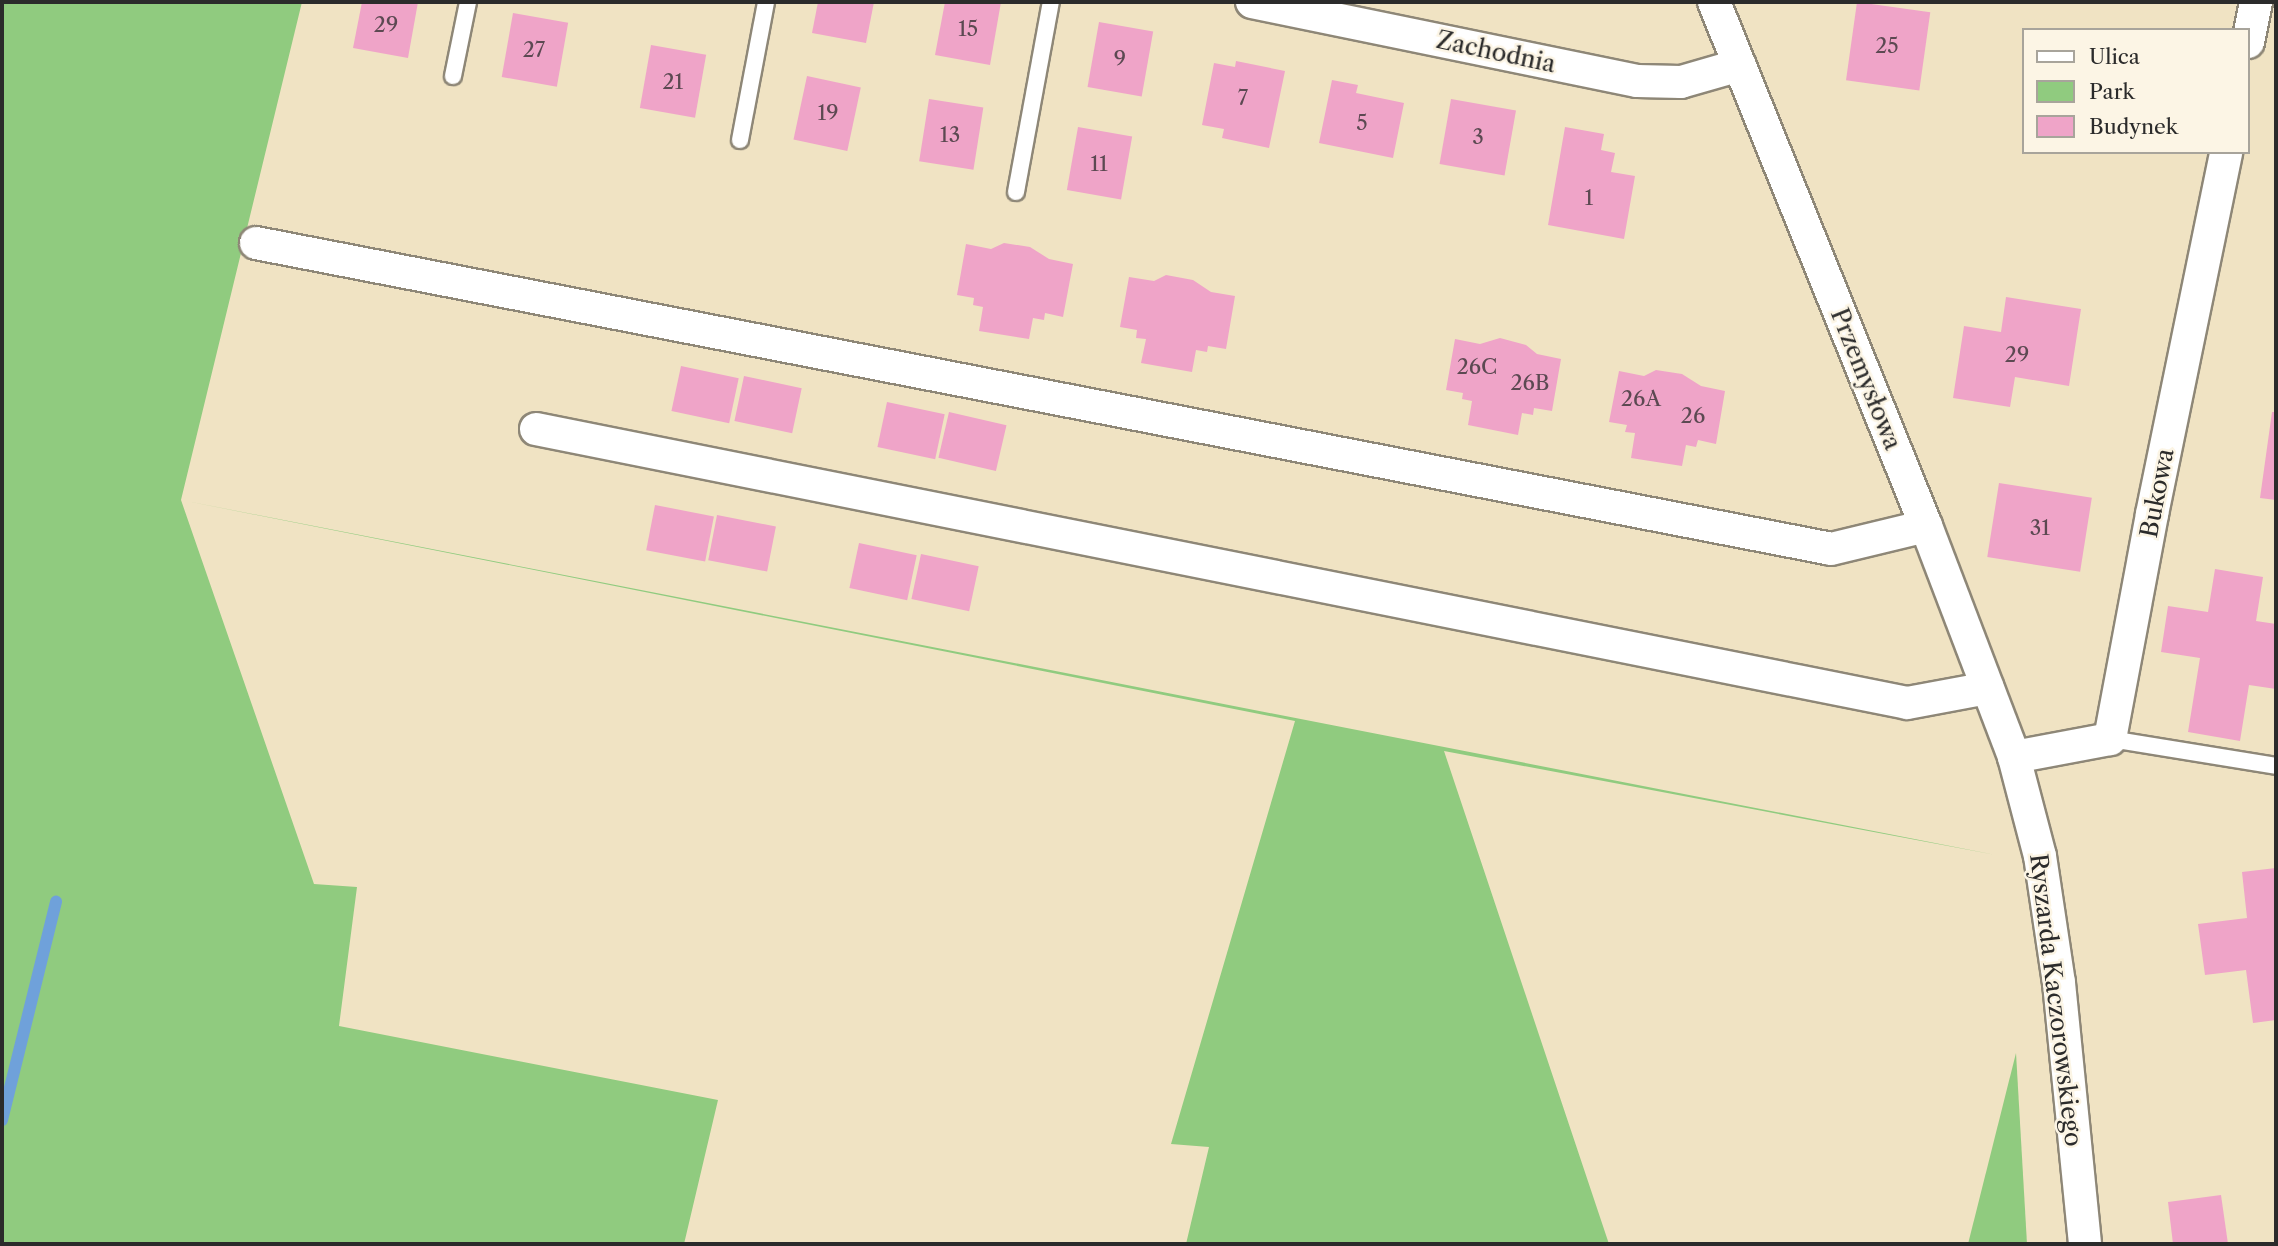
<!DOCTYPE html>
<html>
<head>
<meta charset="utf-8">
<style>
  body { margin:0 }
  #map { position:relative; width:2278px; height:1246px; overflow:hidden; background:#f0e3c3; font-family:"Libre Caslon Text",serif }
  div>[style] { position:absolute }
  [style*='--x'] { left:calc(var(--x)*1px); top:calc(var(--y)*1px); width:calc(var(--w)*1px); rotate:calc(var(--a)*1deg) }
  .green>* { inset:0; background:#90cb7f }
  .stream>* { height:12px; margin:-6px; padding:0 6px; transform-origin:6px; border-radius:6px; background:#6fa1da }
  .building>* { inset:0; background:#efa4c8; transform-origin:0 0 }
  .roads { filter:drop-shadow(2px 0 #8e8777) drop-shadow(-2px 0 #8e8777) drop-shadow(0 2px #8e8777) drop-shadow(0 -2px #8e8777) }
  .service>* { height:16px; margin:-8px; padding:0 8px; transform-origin:8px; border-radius:8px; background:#fff }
  .minor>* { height:32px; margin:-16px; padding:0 16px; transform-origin:16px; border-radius:16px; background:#fff }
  span { translate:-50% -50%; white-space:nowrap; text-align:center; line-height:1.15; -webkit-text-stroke:5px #fcf5e5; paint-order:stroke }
  .number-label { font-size:21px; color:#5c4952 }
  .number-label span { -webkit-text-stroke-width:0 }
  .street-label { font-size:24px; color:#2b2b2b }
  .frame { position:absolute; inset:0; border:4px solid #2b2b2b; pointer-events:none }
  .legend { position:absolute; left:2022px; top:28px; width:228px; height:126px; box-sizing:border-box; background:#fcf5e5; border:2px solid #a8a49b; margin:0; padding:9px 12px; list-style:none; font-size:21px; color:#2b2b2b }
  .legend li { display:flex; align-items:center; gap:14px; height:35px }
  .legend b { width:35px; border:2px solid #a8a49b }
</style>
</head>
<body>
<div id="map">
  <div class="green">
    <i style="clip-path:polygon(2px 2px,302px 2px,181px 500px,1996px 855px,1444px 751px,1609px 1244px,1186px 1244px,1209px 1147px,1171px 1144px,1295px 721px,181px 500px,314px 884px,357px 887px,339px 1026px,718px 1100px,684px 1244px,2px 1244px)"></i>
    <i style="clip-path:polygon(2016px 1053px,2027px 1244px,1968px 1244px)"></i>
  </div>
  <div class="stream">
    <i style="--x:2;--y:1120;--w:225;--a:-76.1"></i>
  </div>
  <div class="building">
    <i style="clip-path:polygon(362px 2px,418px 2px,408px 58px,353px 48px)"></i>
    <i style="clip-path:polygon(818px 2px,874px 2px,866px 43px,812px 33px)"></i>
    <i style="clip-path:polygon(945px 2px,1001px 2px,990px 65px,935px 55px)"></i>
    <i style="left:1857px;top:2px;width:74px;height:79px;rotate:8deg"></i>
    <i style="left:513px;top:13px;width:56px;height:65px;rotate:10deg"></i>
    <i style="left:1099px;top:22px;width:55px;height:66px;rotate:10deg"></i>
    <i style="left:651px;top:45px;width:56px;height:64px;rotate:10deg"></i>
    <i style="clip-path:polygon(1236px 61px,1285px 71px,1269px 148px,1222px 138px,1224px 129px,1202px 125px,1214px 63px,1235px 67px)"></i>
    <i style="left:807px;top:76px;width:55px;height:65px;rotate:12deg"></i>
    <i style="clip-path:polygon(1332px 80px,1358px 85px,1356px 93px,1404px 103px,1393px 158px,1319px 143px)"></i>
    <i style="left:929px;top:99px;width:55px;height:63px;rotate:9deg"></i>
    <i style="left:1451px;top:99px;width:66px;height:66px;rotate:10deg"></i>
    <i style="left:1078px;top:127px;width:55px;height:64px;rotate:10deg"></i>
    <i style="clip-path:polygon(1565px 127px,1604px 134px,1601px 150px,1615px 153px,1611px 172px,1635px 176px,1624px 239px,1548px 225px)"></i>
    <i style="clip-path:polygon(1004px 243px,1030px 247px,1049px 259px,1073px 264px,1063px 317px,1045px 313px,1044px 320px,1033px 318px,1029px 339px,979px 331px,983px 307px,973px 305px,974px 298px,957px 295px,966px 244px,991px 249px)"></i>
    <i style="clip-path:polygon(1166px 275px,1193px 280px,1211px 292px,1235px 296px,1226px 349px,1208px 346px,1207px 352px,1196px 350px,1192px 372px,1141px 363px,1146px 339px,1136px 338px,1137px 330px,1120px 327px,1129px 277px,1154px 281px)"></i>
    <i style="clip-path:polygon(2006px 297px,2081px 309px,2069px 386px,2015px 377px,2010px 407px,1953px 398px,1964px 326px,2001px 332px)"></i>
    <i style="clip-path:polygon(1500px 338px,1526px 345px,1537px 354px,1561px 359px,1552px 411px,1534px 408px,1533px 415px,1522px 413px,1518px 435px,1468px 425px,1472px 401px,1462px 399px,1463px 393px,1446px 390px,1455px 339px,1480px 344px)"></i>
    <i style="left:681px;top:366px;width:59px;height:46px;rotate:12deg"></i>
    <i style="clip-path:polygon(1656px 370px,1682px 374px,1701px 386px,1725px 391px,1716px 444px,1698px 440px,1696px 447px,1686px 445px,1682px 466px,1631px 458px,1635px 433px,1625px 432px,1627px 425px,1609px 422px,1619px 371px,1644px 376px)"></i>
    <i style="left:744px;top:376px;width:59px;height:46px;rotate:12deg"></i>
    <i style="left:887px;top:402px;width:59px;height:46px;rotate:12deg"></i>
    <i style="left:949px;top:412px;width:59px;height:47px;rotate:13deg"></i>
    <i style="clip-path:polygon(2272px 412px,2276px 412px,2276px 500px,2260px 498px)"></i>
    <i style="left:1999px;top:483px;width:94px;height:75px;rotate:9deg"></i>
    <i style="left:655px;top:505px;width:60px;height:46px;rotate:11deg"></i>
    <i style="left:717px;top:515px;width:60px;height:46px;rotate:11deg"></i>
    <i style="left:859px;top:543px;width:59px;height:46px;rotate:12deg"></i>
    <i style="left:921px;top:554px;width:59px;height:46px;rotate:12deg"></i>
    <i style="clip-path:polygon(2215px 569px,2263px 577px,2256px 621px,2276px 624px,2276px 689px,2249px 685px,2240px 741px,2188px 732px,2200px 658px,2161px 652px,2168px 606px,2208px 612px)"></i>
    <i style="clip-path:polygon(2276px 868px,2276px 1020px,2253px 1023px,2246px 970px,2205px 975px,2198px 924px,2247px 918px,2242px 872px)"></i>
    <i style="clip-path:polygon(2221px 1195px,2228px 1244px,2173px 1244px,2168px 1202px)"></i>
  </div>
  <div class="roads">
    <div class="service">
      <i style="--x:453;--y:76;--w:76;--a:-78.5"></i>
      <i style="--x:740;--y:140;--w:140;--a:-79.3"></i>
      <i style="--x:1016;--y:192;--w:193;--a:-79.6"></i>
      <i style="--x:2110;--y:739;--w:168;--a:9.2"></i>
    </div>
    <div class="minor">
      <i style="--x:1252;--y:2;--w:393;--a:11.6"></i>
      <i style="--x:1637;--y:81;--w:44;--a:1.3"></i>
      <i style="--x:1681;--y:82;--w:61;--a:-16.1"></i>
      <i style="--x:1714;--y:2;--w:565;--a:67.97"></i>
      <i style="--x:1926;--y:526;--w:247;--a:69.1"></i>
      <i style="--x:2014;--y:757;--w:102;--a:75.3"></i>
      <i style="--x:2040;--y:856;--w:128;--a:81.5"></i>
      <i style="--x:2059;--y:983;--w:262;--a:84.3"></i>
      <i style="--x:2248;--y:42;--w:41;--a:-78.7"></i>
      <i style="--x:256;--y:243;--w:1604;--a:10.99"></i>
      <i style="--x:1831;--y:549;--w:98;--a:-13.6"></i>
      <i style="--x:536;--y:429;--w:1398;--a:11.3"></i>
      <i style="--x:1907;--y:703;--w:82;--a:-10.5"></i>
      <i style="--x:2014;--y:757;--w:98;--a:-10.6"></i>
      <i style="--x:2110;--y:739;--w:229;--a:-79.4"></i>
      <i style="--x:2152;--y:514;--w:369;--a:-78.4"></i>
    </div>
  </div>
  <div class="number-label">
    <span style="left:386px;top:25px">29</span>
    <span style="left:968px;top:29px">15</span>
    <span style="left:1887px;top:46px">25</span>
    <span style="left:534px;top:50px">27</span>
    <span style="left:1120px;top:59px">9</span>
    <span style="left:673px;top:82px">21</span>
    <span style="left:1243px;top:98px">7</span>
    <span style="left:828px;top:113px">19</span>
    <span style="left:1362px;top:123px">5</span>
    <span style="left:950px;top:135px">13</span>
    <span style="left:1478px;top:137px">3</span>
    <span style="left:1099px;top:164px">11</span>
    <span style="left:1589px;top:198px">1</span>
    <span style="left:2017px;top:355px">29</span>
    <span style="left:1477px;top:367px">26C</span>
    <span style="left:1530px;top:383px">26B</span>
    <span style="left:1641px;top:399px">26A</span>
    <span style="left:1693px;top:416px">26</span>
    <span style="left:2040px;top:528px">31</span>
  </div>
  <div class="street-label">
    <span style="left:1496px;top:52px;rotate:12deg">Zachodnia</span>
    <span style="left:1866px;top:379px;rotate:68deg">Przemysłowa</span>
    <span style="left:2157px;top:493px;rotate:-79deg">Bukowa</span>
    <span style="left:2056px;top:1000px;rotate:83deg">Ryszarda Kaczorowskiego</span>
  </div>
  <div class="frame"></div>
  <ul class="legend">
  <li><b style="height:9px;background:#fff"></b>Ulica</li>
  <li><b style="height:19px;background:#90cb7f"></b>Park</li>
  <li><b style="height:19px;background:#efa4c8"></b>Budynek</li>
  </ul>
</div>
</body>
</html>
